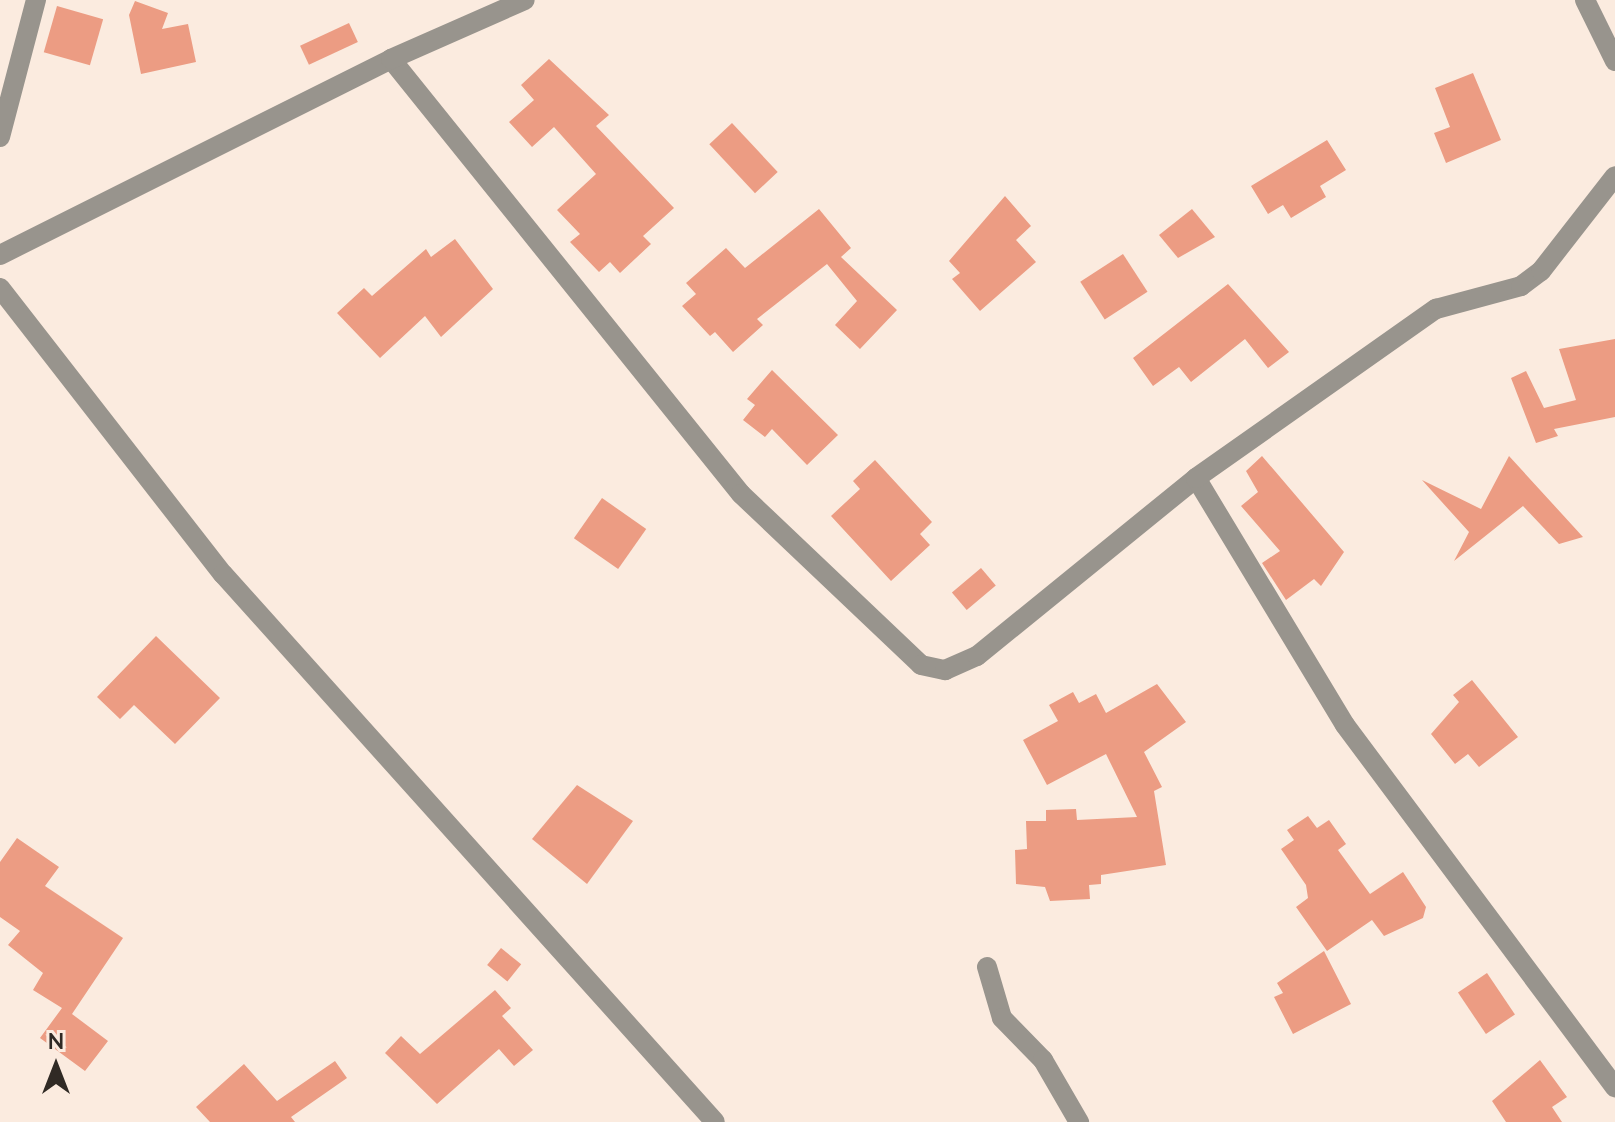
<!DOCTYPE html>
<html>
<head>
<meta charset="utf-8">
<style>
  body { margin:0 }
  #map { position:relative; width:1615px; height:1122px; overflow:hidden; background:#fbebdf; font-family:"Nunito Sans",sans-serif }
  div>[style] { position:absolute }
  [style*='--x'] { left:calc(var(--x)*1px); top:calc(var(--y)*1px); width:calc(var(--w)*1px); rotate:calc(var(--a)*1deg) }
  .building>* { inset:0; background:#ec9c83; transform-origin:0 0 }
  .minor>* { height:20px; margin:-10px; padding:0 10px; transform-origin:10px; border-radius:10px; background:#98948d }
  span { translate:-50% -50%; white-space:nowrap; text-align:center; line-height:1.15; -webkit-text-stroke:6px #fbebdf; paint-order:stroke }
  .north { position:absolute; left:16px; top:1026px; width:80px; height:80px; -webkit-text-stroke:6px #fbebdf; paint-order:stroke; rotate:0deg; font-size:22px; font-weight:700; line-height:32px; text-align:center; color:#302a25 }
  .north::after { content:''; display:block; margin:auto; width:28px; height:36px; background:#302a25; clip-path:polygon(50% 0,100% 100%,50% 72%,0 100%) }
</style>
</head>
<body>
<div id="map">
  <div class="building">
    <i style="clip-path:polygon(135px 1px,168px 13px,162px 29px,188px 24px,196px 62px,141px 74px,129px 15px)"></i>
    <i style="left:57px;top:6px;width:48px;height:48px;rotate:16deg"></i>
    <i style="left:349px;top:23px;width:21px;height:54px;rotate:65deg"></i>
    <i style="clip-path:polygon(549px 59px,609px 115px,596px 126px,674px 208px,643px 236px,651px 244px,620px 273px,610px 262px,599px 272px,570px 242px,580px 234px,557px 210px,596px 174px,554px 127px,532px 147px,509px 122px,534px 100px,521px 85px)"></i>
    <i style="clip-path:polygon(1473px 73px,1501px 140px,1446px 163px,1434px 133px,1450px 127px,1435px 88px)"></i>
    <i style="left:732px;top:123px;width:67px;height:31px;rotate:47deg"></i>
    <i style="clip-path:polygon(1327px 140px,1346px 170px,1320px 186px,1326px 197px,1291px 218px,1283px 205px,1268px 214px,1251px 186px)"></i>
    <i style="clip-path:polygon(1005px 196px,1031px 226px,1016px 240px,1036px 262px,980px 311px,952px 279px,960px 273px,949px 261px)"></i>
    <i style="clip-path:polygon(819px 209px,851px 248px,841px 257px,897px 310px,860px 349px,835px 325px,857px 301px,827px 264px,757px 319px,763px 325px,733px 352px,715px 332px,710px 336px,682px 306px,696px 294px,686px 283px,726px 248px,745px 268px)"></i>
    <i style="clip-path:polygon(1192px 209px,1215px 237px,1178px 258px,1159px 235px)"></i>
    <i style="clip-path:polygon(455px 239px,493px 289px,441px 337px,425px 316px,380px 358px,337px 313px,364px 288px,372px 296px,426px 249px,431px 257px)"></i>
    <i style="left:1123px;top:254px;width:45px;height:51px;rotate:57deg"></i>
    <i style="clip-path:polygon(1228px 284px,1289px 352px,1268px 368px,1245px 339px,1191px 382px,1179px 367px,1153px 386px,1133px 358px)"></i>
    <i style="clip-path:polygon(1615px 339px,1615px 417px,1554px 429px,1558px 436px,1536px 443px,1511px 378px,1526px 371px,1544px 408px,1576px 400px,1559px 349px)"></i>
    <i style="clip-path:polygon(772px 370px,838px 435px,807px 465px,772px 429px,765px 437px,743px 420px,755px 405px,747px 399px)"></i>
    <i style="clip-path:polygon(1262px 456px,1344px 552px,1321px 586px,1314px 579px,1286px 600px,1262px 563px,1280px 551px,1241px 506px,1258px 492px,1246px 471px)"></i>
    <i style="clip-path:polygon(1509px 456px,1583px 537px,1559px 544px,1523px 506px,1454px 561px,1469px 532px,1422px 480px,1481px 509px)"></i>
    <i style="clip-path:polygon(875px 460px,932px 522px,920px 534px,930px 545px,891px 581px,831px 516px,860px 489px,853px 481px)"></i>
    <i style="left:602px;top:498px;width:54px;height:49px;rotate:35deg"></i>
    <i style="left:981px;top:568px;width:23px;height:38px;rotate:50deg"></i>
    <i style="clip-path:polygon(156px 636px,220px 698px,175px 744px,134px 705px,120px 719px,97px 697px)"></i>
    <i style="clip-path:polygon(1472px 680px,1518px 737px,1479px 767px,1468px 754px,1455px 764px,1431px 734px,1459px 702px,1453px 695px)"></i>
    <i style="clip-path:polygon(1157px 684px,1186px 722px,1144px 752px,1162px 787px,1154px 791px,1166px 865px,1101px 875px,1101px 884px,1089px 885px,1090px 899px,1050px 901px,1045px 887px,1016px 884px,1015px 850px,1027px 849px,1026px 821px,1046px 821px,1046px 810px,1076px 809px,1077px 820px,1137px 817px,1106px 754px,1047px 785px,1023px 740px,1058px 721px,1049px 705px,1073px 692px,1079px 703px,1096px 694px,1106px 713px)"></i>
    <i style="clip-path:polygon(577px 785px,633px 821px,587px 884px,532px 839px)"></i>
    <i style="clip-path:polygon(1308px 816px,1317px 828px,1329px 820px,1346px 844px,1338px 850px,1370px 894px,1403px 872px,1426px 907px,1423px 918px,1384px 936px,1372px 920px,1327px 951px,1296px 907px,1308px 898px,1306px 885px,1281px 849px,1294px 840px,1287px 830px)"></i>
    <i style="clip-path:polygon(17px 838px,59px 867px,45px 886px,123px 938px,72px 1014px,108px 1041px,85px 1071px,40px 1038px,62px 1008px,33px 990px,43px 973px,8px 945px,20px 931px,0 917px,0 862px)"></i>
    <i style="left:501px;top:948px;width:26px;height:22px;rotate:39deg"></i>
    <i style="clip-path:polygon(1324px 951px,1351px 1004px,1293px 1034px,1274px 997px,1283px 993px,1277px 983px)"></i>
    <i style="left:1487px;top:973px;width:50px;height:35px;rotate:56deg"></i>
    <i style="clip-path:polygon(495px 990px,511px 1008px,502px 1016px,533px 1050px,514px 1066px,499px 1049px,437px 1104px,385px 1053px,401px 1036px,420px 1054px)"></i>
    <i style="clip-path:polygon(1540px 1060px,1567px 1097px,1552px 1107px,1562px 1122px,1506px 1122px,1492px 1101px)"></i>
    <i style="clip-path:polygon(335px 1061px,347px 1078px,291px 1117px,295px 1122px,210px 1122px,196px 1107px,244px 1064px,277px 1101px)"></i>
  </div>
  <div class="minor">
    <i style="--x:1585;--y:0;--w:68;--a:63.8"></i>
    <i style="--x:391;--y:59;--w:558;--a:51.18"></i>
    <i style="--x:741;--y:494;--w:248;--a:43.5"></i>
    <i style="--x:921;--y:665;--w:25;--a:12"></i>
    <i style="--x:945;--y:670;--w:35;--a:-24"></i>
    <i style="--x:977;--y:656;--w:282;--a:-39.1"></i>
    <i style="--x:1196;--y:478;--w:288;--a:58.9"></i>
    <i style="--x:1345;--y:725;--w:452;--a:53.3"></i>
    <i style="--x:0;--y:137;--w:142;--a:-75.3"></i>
    <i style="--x:0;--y:255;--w:437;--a:-26.6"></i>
    <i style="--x:391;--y:59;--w:146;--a:-23.8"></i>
    <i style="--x:0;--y:288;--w:363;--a:52.1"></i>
    <i style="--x:223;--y:574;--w:736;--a:48.08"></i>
    <i style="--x:1196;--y:478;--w:294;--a:-35.2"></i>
    <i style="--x:1436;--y:309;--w:88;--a:-15.1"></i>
    <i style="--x:1521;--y:286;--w:25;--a:-37"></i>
    <i style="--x:1541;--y:271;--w:120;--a:-52.1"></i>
    <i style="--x:987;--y:967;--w:53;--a:73.6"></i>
    <i style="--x:1002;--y:1018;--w:59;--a:45.7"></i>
    <i style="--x:1043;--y:1060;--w:72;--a:59.9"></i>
  </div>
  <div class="north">N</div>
</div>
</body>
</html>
